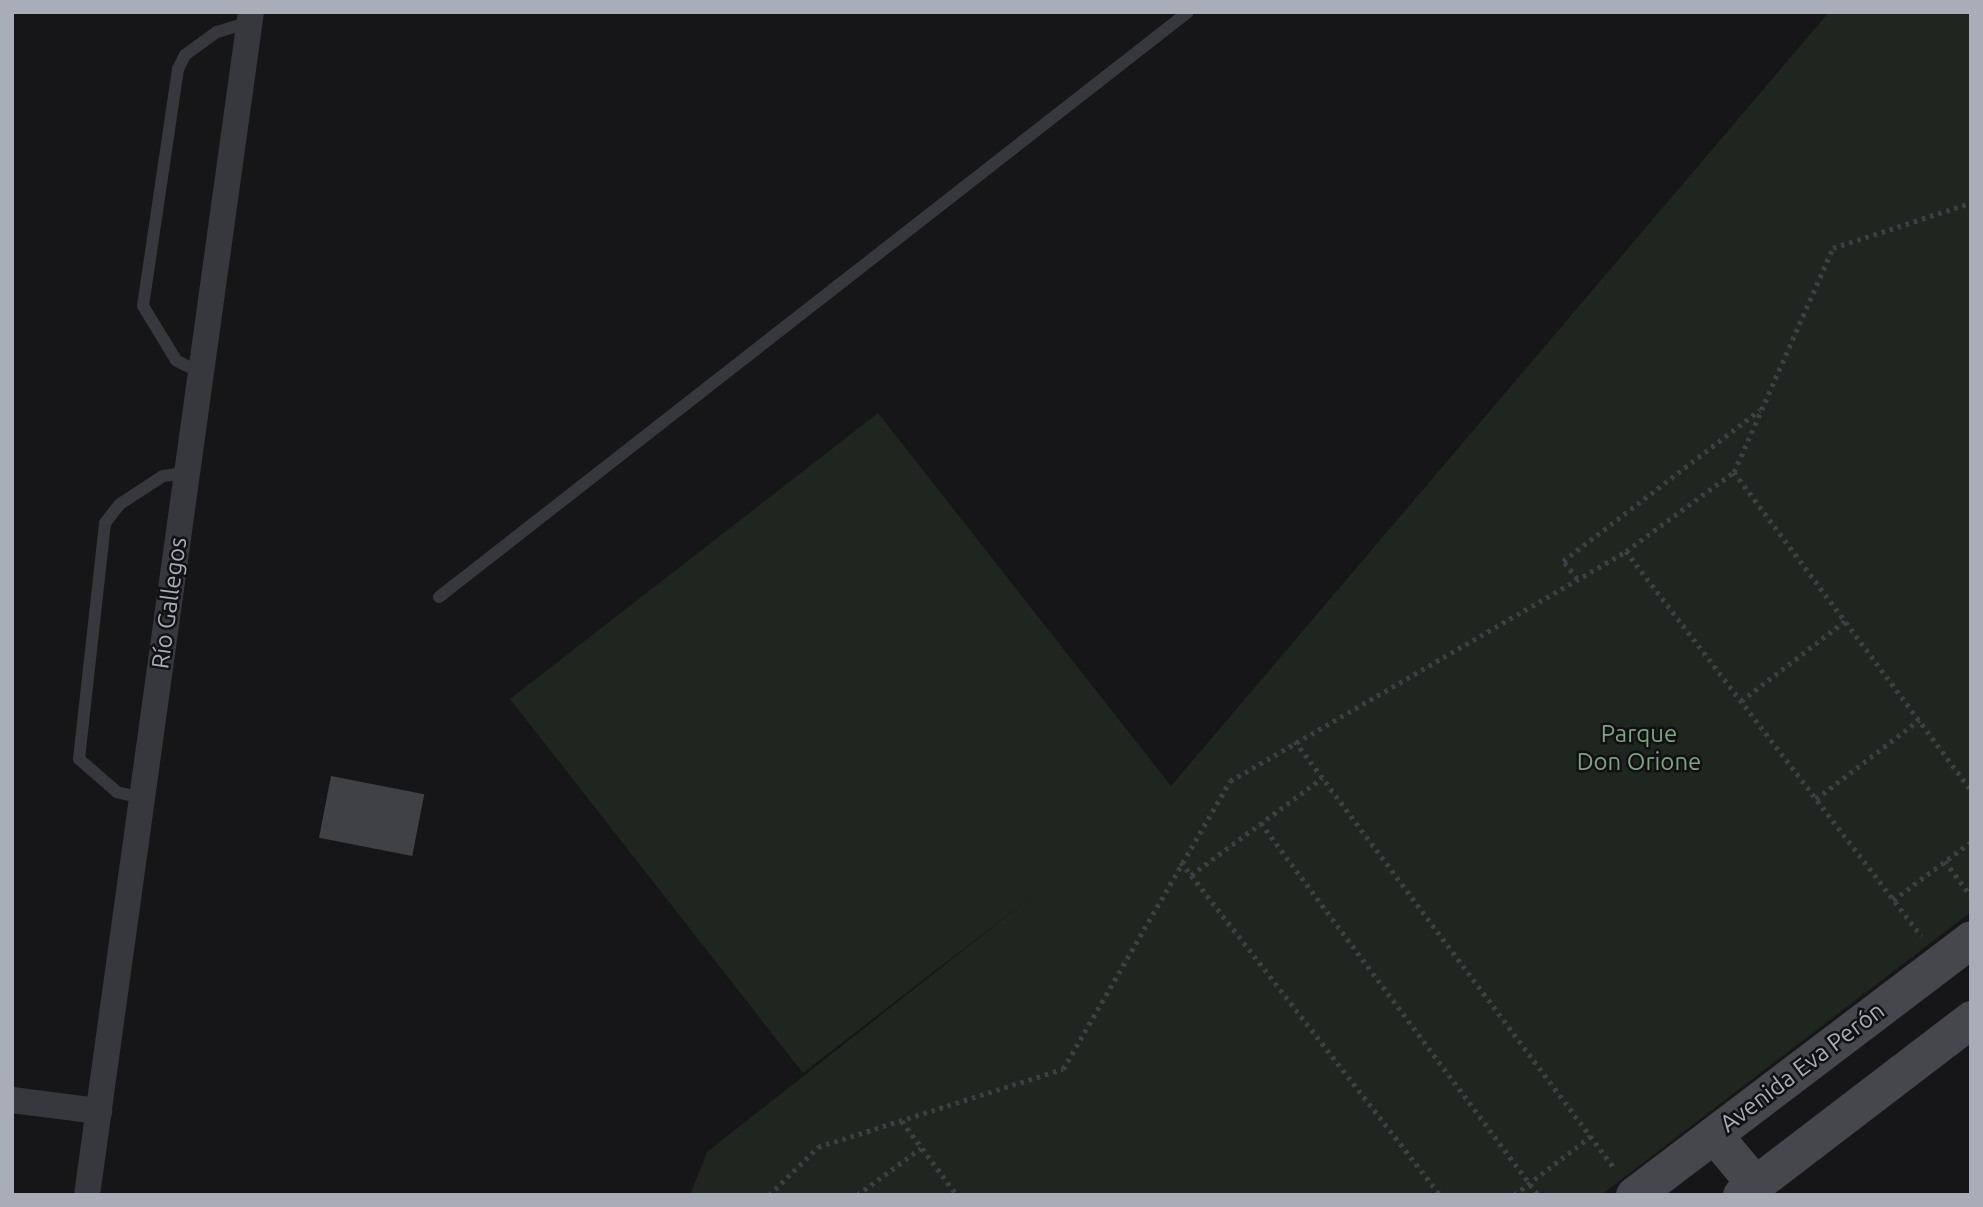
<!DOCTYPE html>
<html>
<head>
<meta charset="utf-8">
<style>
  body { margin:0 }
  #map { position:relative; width:1983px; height:1207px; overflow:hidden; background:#161618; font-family:Ubuntu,sans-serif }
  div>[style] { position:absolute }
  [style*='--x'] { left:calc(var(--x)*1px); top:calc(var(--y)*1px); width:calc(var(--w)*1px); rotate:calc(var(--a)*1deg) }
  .green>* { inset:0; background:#1e261f }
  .building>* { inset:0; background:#404145; transform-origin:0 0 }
  .path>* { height:4.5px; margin-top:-2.25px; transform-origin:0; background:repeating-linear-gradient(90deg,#3d3f44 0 3.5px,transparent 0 8.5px) }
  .service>* { height:12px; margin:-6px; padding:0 6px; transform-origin:6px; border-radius:6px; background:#37383d }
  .minor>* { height:26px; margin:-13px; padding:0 13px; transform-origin:13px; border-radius:13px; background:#37383d }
  .secondary>* { height:37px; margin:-18.5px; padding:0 18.5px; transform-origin:18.5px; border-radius:18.5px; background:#45474d }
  span { translate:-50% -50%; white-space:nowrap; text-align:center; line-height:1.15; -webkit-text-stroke:5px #111113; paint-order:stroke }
  .street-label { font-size:24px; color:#a8adb8 }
  .park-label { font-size:24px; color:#7fa381 }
  .frame { position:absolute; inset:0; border:14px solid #a8adb8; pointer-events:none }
</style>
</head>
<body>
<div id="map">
  <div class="green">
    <i style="clip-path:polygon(1829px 12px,1971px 12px,1971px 912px,1601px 1195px,690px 1195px,707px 1152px,1037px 892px,803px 1073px,510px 699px,878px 413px,1171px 786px)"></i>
  </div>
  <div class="building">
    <i style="left:331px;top:776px;width:95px;height:63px;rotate:11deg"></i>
  </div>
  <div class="path">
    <i style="--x:1734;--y:472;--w:397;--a:53.3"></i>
    <i style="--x:1626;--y:551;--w:485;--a:52.5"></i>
    <i style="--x:1577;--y:579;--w:23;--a:-128"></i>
    <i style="--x:1563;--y:561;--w:248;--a:-37.5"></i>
    <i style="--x:1741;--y:701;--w:131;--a:-37.6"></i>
    <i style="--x:1295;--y:741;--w:534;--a:53.22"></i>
    <i style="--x:1816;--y:799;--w:130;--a:-37.5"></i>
    <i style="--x:1261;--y:823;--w:464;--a:53.3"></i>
    <i style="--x:1945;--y:861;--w:44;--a:53.4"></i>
    <i style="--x:1181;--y:862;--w:422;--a:52.1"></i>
    <i style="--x:1191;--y:875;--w:163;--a:-36.5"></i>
    <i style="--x:1893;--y:900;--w:97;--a:-36.6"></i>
    <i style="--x:902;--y:1121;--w:92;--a:53.4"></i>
    <i style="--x:769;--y:1195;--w:69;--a:-44.4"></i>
    <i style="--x:818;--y:1147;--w:257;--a:-17.7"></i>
    <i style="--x:1063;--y:1069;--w:333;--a:-59.9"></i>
    <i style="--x:1230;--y:781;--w:458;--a:-30.1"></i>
    <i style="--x:1626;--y:551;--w:134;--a:-36.2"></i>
    <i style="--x:1734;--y:472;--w:245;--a:-66.2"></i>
    <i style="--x:1833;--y:248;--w:145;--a:-18.1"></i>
    <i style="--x:857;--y:1195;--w:79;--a:-36.3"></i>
    <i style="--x:1514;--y:1195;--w:97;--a:-37.5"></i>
  </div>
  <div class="service">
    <i style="--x:201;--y:373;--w:28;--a:-153"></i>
    <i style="--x:176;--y:360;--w:63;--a:-121.4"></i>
    <i style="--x:143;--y:306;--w:240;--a:-81.6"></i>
    <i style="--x:178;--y:69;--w:16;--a:-63"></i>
    <i style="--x:185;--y:55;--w:39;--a:-36"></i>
    <i style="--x:217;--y:32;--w:34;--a:-17"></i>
    <i style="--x:439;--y:597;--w:950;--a:-37.99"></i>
    <i style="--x:142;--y:798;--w:26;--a:-167"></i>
    <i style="--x:117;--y:792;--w:50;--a:-139"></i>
    <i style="--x:79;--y:759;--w:237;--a:-83.7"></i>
    <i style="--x:105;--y:523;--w:24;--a:-52"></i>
    <i style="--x:120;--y:504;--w:51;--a:-33.1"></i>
    <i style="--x:163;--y:476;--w:24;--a:-7"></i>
  </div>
  <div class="minor">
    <i style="--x:12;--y:1100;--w:88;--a:7.2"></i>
    <i style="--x:87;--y:1195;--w:1194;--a:-82.11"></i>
  </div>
  <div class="secondary">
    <i style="--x:1714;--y:1135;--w:64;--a:50.1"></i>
    <i style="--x:1634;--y:1195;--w:423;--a:-37.2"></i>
    <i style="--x:1741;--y:1195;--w:290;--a:-37.4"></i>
  </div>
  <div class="street-label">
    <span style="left:169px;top:603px;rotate:-82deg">Río Gallegos</span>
    <span style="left:1802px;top:1067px;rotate:-37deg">Avenida Eva Perón</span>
  </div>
  <div class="park-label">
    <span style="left:1639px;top:748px">Parque<br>Don Orione</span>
  </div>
  <div class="frame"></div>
</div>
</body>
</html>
